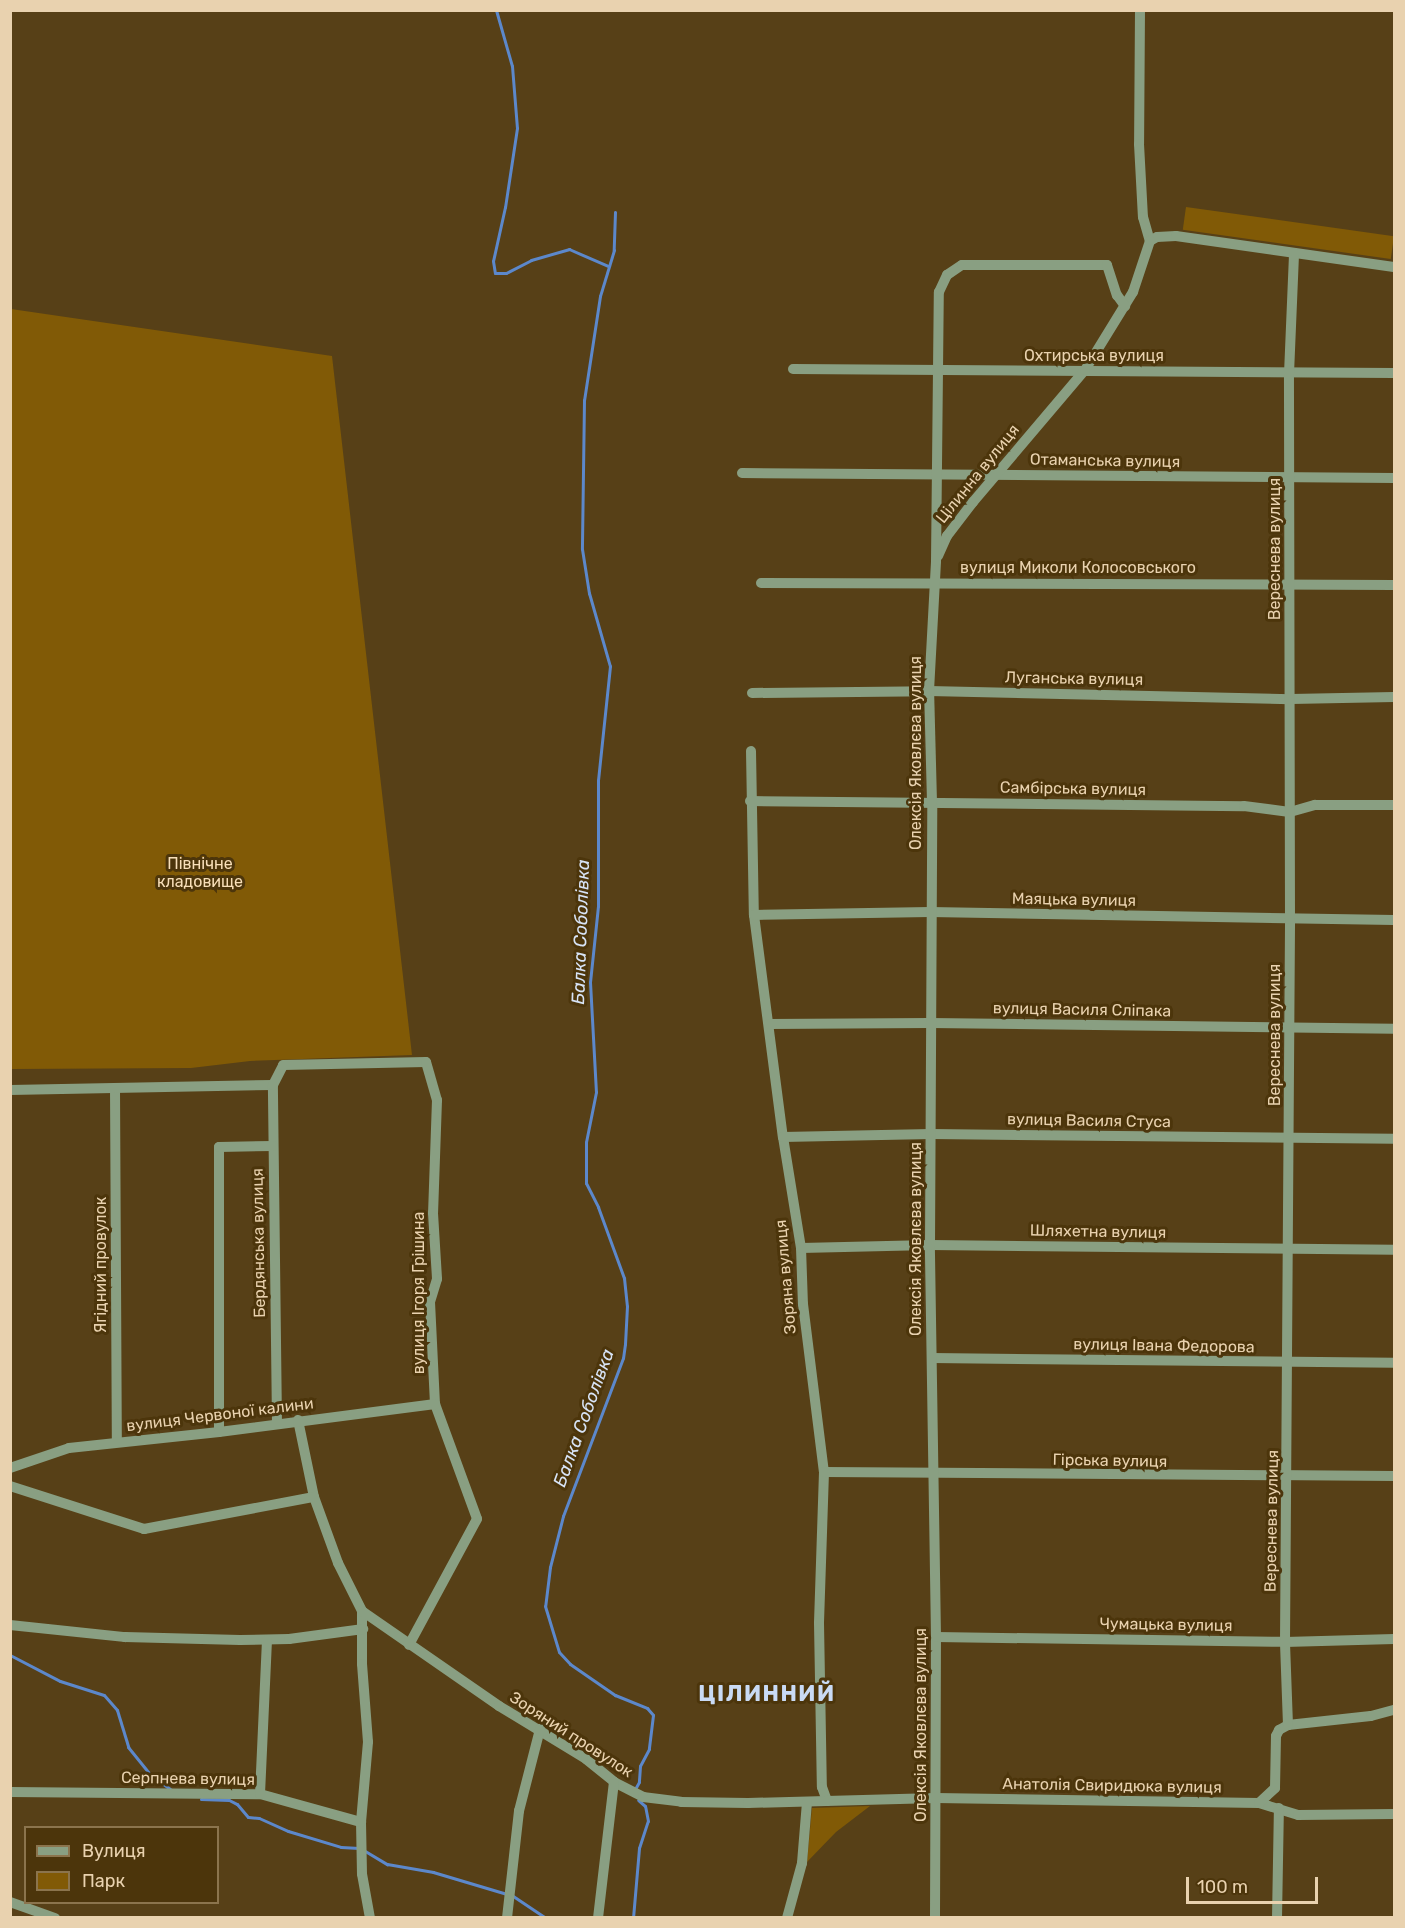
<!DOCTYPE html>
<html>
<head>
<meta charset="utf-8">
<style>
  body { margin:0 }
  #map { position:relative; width:1405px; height:1928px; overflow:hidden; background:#574017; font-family:Rubik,sans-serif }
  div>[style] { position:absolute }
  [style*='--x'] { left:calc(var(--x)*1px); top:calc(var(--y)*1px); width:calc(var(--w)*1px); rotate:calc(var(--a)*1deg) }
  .green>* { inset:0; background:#815a06; transform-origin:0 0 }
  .stream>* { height:3px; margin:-1.5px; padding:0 1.5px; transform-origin:1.5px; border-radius:1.5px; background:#5c88cb }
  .minor>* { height:10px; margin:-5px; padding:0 5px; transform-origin:5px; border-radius:5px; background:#899f82 }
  span { translate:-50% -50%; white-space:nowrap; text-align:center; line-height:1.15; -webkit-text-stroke:6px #4c350b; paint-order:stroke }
  .street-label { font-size:16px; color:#e9d2af }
  .park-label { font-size:16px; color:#f8dfb9 }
  .water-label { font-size:18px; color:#d8e4f7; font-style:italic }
  .district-label { font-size:22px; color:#c9daf4; font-weight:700; letter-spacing:1.5px }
  .frame { position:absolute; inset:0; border:12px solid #e9d2af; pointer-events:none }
  .legend { position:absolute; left:24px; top:1826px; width:195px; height:78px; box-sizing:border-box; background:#4c350b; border:2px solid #8b744d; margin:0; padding:8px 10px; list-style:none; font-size:18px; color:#e9d2af }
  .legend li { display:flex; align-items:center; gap:12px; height:30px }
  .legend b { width:30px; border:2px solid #8b744d }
  .scale { position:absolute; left:1186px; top:1877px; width:132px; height:27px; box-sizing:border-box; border:3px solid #e9d2af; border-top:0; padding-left:8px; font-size:18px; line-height:21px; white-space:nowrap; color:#e9d2af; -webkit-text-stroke:4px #4c350b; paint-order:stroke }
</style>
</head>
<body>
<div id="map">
  <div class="green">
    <i style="left:1186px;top:207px;width:210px;height:23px;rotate:8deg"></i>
    <i style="clip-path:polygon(11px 309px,332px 356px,412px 1055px,250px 1061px,191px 1068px,11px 1069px)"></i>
    <i style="clip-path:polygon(870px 1806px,836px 1832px,807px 1862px,812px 1808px)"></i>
  </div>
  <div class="stream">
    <i style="--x:496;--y:10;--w:58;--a:74.1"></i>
    <i style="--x:512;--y:66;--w:62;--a:85.4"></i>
    <i style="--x:517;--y:128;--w:80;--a:98.6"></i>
    <i style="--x:505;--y:207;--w:55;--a:102.5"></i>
    <i style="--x:493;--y:261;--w:12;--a:81"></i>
    <i style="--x:495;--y:273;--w:11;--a:0"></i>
    <i style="--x:506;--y:273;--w:28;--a:-27"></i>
    <i style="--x:531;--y:260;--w:40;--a:-16"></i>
    <i style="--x:569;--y:249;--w:43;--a:23.6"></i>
    <i style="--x:615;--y:212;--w:38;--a:92"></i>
    <i style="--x:614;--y:250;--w:48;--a:106.9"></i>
    <i style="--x:600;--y:296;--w:105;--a:98.7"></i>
    <i style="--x:584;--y:400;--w:149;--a:90.8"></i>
    <i style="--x:582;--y:549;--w:45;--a:81"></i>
    <i style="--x:589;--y:593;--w:76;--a:74"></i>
    <i style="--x:610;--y:666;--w:115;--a:96"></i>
    <i style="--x:598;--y:780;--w:126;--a:90"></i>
    <i style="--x:598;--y:906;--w:76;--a:96"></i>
    <i style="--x:590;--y:982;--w:110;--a:86.9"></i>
    <i style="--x:596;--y:1092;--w:51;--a:101.3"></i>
    <i style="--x:586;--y:1142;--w:41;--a:90"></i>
    <i style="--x:586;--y:1183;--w:27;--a:63"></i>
    <i style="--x:598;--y:1207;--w:76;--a:69.9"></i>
    <i style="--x:624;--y:1278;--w:28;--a:84"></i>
    <i style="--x:627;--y:1306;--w:38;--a:93"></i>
    <i style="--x:625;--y:1344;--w:14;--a:98"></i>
    <i style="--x:623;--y:1358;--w:169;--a:110.8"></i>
    <i style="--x:563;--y:1516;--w:53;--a:104.3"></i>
    <i style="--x:550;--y:1567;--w:39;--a:97"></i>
    <i style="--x:545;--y:1606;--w:48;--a:73.1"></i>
    <i style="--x:559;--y:1652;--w:16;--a:47"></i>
    <i style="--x:570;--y:1664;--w:55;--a:34.6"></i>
    <i style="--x:615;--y:1695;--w:35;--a:22"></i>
    <i style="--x:647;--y:1708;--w:9;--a:49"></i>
    <i style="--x:653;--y:1715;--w:34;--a:97"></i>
    <i style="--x:649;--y:1749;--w:19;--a:118"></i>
    <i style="--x:640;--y:1766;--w:16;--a:94"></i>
    <i style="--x:639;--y:1782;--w:8;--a:120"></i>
    <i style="--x:10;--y:1655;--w:56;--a:27.5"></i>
    <i style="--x:60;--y:1681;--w:46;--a:17.7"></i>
    <i style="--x:104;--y:1695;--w:20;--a:49"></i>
    <i style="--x:117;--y:1710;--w:39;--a:73"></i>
    <i style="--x:128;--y:1747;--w:35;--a:51"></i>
    <i style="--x:150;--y:1774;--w:25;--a:37"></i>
    <i style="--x:201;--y:1799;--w:28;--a:2"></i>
    <i style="--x:229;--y:1800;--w:9;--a:27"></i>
    <i style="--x:237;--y:1804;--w:17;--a:50"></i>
    <i style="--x:248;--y:1817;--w:11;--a:5"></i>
    <i style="--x:259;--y:1818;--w:32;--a:24"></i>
    <i style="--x:288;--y:1831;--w:55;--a:16.8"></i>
    <i style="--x:341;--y:1847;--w:18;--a:3"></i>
    <i style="--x:365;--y:1851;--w:26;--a:31"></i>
    <i style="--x:387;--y:1864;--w:47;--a:9.9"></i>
    <i style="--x:433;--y:1872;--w:77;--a:16.6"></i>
    <i style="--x:513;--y:1896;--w:40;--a:34"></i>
    <i style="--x:633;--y:1918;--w:70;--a:-85.1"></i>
    <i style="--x:639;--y:1848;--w:28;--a:-72"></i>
    <i style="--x:648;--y:1821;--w:15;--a:-101"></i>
    <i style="--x:645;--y:1806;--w:9;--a:-139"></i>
  </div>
  <div class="minor">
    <i style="--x:1140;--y:10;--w:134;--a:90.4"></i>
    <i style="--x:1139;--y:144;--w:73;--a:86.9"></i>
    <i style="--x:1143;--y:217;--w:25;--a:74"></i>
    <i style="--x:1150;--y:241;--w:8;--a:-30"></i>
    <i style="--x:1157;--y:237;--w:19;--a:-3"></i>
    <i style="--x:1176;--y:236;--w:220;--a:8.1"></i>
    <i style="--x:793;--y:369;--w:601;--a:0.38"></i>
    <i style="--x:742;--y:473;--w:652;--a:0.44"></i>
    <i style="--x:938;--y:556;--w:22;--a:-66"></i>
    <i style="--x:947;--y:536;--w:43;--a:-52.6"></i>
    <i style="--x:973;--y:502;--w:173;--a:-49.7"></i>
    <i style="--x:1085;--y:370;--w:92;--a:-58.4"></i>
    <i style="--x:1133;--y:292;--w:54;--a:-71.6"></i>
    <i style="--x:761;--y:583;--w:633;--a:0.18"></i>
    <i style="--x:752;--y:693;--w:177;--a:-0.6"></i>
    <i style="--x:929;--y:691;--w:362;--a:1.3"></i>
    <i style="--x:1291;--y:699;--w:103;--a:-1.1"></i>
    <i style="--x:751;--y:751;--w:164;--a:89"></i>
    <i style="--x:754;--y:915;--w:224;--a:82.6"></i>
    <i style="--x:783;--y:1137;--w:112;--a:80.8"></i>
    <i style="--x:801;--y:1248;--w:56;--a:88"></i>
    <i style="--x:803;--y:1304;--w:169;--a:82.9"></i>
    <i style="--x:824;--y:1472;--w:151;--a:91.9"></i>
    <i style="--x:819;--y:1623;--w:164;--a:89"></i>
    <i style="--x:822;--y:1787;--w:15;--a:70"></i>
    <i style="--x:750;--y:801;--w:494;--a:0.6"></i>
    <i style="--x:1244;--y:806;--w:46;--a:7.4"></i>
    <i style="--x:1290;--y:812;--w:26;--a:-16"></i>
    <i style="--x:1315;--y:805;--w:79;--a:0"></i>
    <i style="--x:754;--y:915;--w:176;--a:-1"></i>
    <i style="--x:930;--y:912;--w:464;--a:1"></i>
    <i style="--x:769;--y:1024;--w:161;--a:-0.4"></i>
    <i style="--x:930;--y:1023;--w:464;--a:0.7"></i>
    <i style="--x:115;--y:1088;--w:354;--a:89.7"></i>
    <i style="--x:10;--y:1090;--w:263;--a:-1.1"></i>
    <i style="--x:783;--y:1137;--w:148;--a:-1.2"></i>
    <i style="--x:931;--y:1134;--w:463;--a:0.6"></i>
    <i style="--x:801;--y:1248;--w:129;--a:-1.3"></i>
    <i style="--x:930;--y:1245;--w:464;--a:0.6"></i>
    <i style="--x:932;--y:1358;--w:462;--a:0.6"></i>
    <i style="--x:298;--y:1420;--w:79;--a:78.3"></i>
    <i style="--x:314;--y:1497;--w:70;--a:70"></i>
    <i style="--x:338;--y:1563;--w:54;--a:63.4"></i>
    <i style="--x:362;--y:1611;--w:53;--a:90"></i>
    <i style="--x:362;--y:1664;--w:78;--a:85.6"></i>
    <i style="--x:368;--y:1742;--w:80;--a:95"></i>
    <i style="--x:361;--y:1822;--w:52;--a:88.9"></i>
    <i style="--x:362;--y:1874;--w:45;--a:79.7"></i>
    <i style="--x:277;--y:1423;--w:338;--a:-90.7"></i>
    <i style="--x:273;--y:1085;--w:22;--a:-63"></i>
    <i style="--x:283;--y:1065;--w:143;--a:-1.2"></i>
    <i style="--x:426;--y:1062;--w:40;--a:74"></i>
    <i style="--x:437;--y:1100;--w:113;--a:92"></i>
    <i style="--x:433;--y:1213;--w:66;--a:86.5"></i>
    <i style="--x:437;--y:1279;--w:24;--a:107"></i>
    <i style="--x:430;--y:1302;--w:102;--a:87.2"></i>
    <i style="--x:435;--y:1404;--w:122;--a:69.9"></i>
    <i style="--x:477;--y:1519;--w:143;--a:118.4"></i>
    <i style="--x:219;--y:1432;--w:285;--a:-90"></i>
    <i style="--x:219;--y:1147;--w:54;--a:-1.1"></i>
    <i style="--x:10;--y:1468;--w:62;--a:-18.7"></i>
    <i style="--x:69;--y:1448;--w:151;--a:-6.1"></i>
    <i style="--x:219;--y:1432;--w:218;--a:-7.4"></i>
    <i style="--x:824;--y:1472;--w:570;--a:0.4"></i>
    <i style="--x:10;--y:1486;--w:141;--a:17.8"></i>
    <i style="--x:144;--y:1529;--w:173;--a:-10.7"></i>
    <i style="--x:362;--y:1611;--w:167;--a:34.7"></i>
    <i style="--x:499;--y:1706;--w:102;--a:31.3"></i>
    <i style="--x:586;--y:1759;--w:36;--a:39"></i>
    <i style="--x:614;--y:1782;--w:33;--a:27"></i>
    <i style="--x:643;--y:1797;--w:38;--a:7"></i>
    <i style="--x:681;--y:1802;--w:67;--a:0.9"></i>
    <i style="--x:748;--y:1803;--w:188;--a:-1.5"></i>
    <i style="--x:936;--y:1798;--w:323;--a:0.9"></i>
    <i style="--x:1259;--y:1803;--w:41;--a:17.1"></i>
    <i style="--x:1298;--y:1815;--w:96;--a:-0.6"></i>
    <i style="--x:10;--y:1625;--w:116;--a:6"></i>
    <i style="--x:125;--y:1637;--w:115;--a:1.5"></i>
    <i style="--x:240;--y:1640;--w:49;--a:-1.2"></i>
    <i style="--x:289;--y:1639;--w:75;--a:-7.7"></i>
    <i style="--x:936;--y:1637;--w:349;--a:0.8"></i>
    <i style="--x:1285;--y:1642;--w:109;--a:-1.6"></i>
    <i style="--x:1288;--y:1725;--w:83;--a:-6.2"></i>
    <i style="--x:1371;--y:1716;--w:24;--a:-15"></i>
    <i style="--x:10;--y:1792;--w:250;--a:0.5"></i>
    <i style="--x:260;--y:1794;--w:105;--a:15.5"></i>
    <i style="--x:260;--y:1794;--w:154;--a:-87.4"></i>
    <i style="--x:1259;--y:1803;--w:22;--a:-43"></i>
    <i style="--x:1275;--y:1788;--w:52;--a:-88.9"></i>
    <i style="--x:1276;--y:1736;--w:7;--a:-63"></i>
    <i style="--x:1279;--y:1730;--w:10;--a:-29"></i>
    <i style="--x:1288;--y:1725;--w:83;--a:-92.1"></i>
    <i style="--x:1285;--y:1642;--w:723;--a:-89.6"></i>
    <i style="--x:1290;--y:919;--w:545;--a:-90.11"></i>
    <i style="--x:1289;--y:374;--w:121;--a:-87.6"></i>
    <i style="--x:10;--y:1902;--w:48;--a:19.6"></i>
    <i style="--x:507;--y:1918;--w:108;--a:-83.6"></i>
    <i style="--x:519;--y:1811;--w:85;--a:-75.6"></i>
    <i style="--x:598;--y:1918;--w:137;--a:-83.3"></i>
    <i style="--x:787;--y:1918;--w:57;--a:-74.7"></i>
    <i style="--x:802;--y:1863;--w:61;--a:-85.3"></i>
    <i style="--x:935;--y:1918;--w:281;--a:-89.8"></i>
    <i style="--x:936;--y:1637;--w:392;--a:-90.9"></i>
    <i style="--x:930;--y:1245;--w:443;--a:-89.7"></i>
    <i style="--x:932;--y:802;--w:111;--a:-91.5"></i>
    <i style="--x:929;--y:691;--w:130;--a:-86.9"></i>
    <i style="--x:936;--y:561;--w:269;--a:-89.4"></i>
    <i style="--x:939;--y:292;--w:19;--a:-65"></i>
    <i style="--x:947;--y:275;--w:18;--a:-34"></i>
    <i style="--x:962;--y:265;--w:145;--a:0"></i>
    <i style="--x:1107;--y:265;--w:32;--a:72"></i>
    <i style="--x:1117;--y:295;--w:14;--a:54"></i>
    <i style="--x:1277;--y:1918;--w:110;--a:-89"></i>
  </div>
  <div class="street-label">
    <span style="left:1094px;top:356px">Охтирська вулиця</span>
    <span style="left:1105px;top:461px;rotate:1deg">Отаманська вулиця</span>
    <span style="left:978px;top:474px;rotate:-51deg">Цілинна вулиця</span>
    <span style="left:1275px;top:549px;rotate:-90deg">Вереснева вулиця</span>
    <span style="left:1078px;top:568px">вулиця Миколи Колосовського</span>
    <span style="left:1074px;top:679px;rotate:1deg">Луганська вулиця</span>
    <span style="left:916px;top:753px;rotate:-90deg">Олексія Яковлєва вулиця</span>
    <span style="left:1073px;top:789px;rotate:1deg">Самбірська вулиця</span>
    <span style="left:1074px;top:900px;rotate:1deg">Маяцька вулиця</span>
    <span style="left:1082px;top:1010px;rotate:1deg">вулиця Василя Сліпака</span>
    <span style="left:1275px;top:1035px;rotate:-90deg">Вереснева вулиця</span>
    <span style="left:1089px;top:1121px;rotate:1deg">вулиця Василя Стуса</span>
    <span style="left:1098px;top:1232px;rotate:1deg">Шляхетна вулиця</span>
    <span style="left:916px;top:1239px;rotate:-90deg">Олексія Яковлєва вулиця</span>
    <span style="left:259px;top:1243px;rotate:-91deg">Бердянська вулиця</span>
    <span style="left:101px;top:1265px;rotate:-90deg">Ягідний провулок</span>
    <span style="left:786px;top:1277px;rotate:-95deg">Зоряна вулиця</span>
    <span style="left:419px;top:1293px;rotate:-90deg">вулиця Ігоря Грішина</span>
    <span style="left:1164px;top:1346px;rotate:1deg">вулиця Івана Федорова</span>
    <span style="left:220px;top:1415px;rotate:-7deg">вулиця Червоної калини</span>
    <span style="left:1110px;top:1461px;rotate:1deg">Гірська вулиця</span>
    <span style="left:1272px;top:1521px;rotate:-89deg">Вереснева вулиця</span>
    <span style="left:1166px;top:1625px;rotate:1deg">Чумацька вулиця</span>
    <span style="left:921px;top:1725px;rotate:-90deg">Олексія Яковлєва вулиця</span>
    <span style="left:571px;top:1735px;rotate:33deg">Зоряний провулок</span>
    <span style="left:188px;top:1779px;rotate:1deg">Серпнева вулиця</span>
    <span style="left:1112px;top:1786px;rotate:1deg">Анатолія Свиридюка вулиця</span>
  </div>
  <div class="park-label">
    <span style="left:200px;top:873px">Північне<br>кладовище</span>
  </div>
  <div class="water-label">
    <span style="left:581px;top:932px;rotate:-88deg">Балка Соболівка</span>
    <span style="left:584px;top:1418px;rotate:-70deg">Балка Соболівка</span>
  </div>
  <div class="district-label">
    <span style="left:767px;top:1694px">ЦІЛИННИЙ</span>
  </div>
  <div class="frame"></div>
  <ul class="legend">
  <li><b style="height:8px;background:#899f82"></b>Вулиця</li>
  <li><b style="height:16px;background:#815a06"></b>Парк</li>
  </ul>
  <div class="scale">100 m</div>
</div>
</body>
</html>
